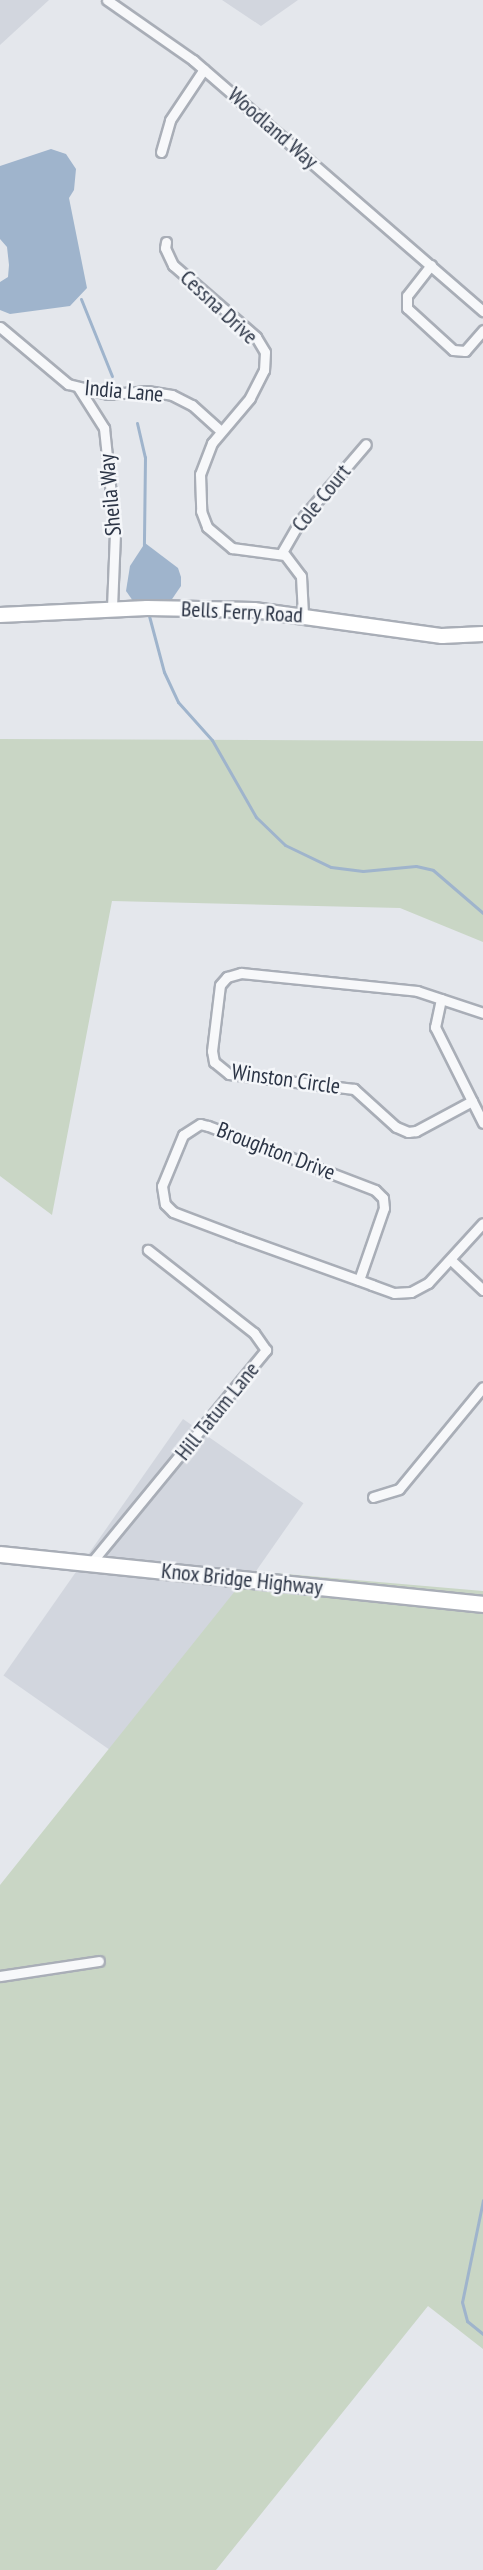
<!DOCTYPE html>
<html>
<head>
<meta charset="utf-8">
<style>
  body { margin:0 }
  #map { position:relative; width:483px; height:2570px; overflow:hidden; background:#e4e7ec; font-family:"PT Sans Narrow",sans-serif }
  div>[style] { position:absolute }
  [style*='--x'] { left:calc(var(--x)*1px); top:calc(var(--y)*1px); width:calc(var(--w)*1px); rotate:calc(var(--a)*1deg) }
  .built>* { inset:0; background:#d2d6de; transform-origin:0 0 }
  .green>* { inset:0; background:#c9d6c5 }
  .water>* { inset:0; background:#9fb4cc }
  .stream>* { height:3px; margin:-1.5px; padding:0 1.5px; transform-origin:1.5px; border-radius:1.5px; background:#9fb4cc }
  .roads { filter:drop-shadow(2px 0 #a9aeb7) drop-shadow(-2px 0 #a9aeb7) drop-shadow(0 2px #a9aeb7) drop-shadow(0 -2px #a9aeb7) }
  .minor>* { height:9px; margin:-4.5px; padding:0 4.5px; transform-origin:4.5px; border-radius:4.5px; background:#f7f8fa }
  .secondary>* { height:14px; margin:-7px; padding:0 7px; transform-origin:7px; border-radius:7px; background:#fff }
  .primary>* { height:15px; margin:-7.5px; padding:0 7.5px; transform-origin:7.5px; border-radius:7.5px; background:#fff }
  span { translate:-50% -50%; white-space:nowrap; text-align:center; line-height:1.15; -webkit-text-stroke:5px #f4f6f9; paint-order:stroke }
  .street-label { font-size:22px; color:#2b3445 }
</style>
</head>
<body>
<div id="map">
  <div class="built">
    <i style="clip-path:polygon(0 0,49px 0,0 45px)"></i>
    <i style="clip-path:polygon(222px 0,298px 0,261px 26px)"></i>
    <i style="left:183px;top:1419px;width:147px;height:313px;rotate:35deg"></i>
  </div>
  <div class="green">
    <i style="clip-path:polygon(0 739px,483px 741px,483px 942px,400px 908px,112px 901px,52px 1215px,0 1176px)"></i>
    <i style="clip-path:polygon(251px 1571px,483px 1591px,483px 2349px,428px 2306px,216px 2570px,0 2570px,0 1885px)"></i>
  </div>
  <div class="water">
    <i style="clip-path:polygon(51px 149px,66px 154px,76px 169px,74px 190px,69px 198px,87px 288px,70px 306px,10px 314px,0 310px,0 282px,8px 277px,9px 265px,7px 247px,0 239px,0 166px)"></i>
    <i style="clip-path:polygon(145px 543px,178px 568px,181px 577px,181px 586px,168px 605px,138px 608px,126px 591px,130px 566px)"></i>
  </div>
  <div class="stream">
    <i style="--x:81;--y:299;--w:83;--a:68.1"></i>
    <i style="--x:137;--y:423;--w:35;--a:77"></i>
    <i style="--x:145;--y:457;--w:88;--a:90.7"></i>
    <i style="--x:148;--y:612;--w:62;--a:75.1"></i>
    <i style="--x:164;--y:672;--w:33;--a:65"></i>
    <i style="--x:178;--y:702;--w:51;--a:48.2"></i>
    <i style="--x:212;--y:740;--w:89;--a:60.3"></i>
    <i style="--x:256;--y:817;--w:40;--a:44"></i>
    <i style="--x:285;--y:845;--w:51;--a:25.6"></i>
    <i style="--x:331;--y:867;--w:32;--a:7"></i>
    <i style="--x:363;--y:871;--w:53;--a:-5.4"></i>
    <i style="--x:416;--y:866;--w:17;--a:13"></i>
    <i style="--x:433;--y:870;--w:66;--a:40.7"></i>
    <i style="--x:483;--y:2200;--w:104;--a:101.6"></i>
    <i style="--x:462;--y:2302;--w:20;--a:75"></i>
    <i style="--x:467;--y:2321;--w:21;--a:39"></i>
  </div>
  <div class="roads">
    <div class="minor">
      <i style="--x:107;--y:0;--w:105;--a:34.9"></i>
      <i style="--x:193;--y:60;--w:384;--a:40.9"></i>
      <i style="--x:161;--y:152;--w:33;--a:-74"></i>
      <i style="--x:170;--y:120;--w:61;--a:-56.3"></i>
      <i style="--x:166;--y:242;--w:6;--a:99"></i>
      <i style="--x:165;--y:248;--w:19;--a:65"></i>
      <i style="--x:173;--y:265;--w:110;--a:40.9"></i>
      <i style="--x:256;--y:337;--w:17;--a:59"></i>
      <i style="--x:265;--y:352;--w:18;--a:93"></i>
      <i style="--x:264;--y:370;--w:31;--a:117"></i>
      <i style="--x:250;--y:398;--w:59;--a:130.2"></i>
      <i style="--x:212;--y:443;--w:33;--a:111"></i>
      <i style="--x:200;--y:474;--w:37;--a:88"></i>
      <i style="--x:201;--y:511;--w:17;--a:69"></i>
      <i style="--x:207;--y:527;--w:33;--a:40"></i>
      <i style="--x:232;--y:548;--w:53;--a:7.5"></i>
      <i style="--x:285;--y:555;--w:26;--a:53"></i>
      <i style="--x:301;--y:576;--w:39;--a:87"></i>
      <i style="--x:431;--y:265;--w:39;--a:128"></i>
      <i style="--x:407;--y:296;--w:12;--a:90"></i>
      <i style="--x:407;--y:308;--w:62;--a:42.4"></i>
      <i style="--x:453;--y:350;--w:12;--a:5"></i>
      <i style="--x:465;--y:351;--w:28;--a:-49"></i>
      <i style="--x:0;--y:327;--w:89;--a:40"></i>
      <i style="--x:68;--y:384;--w:41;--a:14"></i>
      <i style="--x:108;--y:394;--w:39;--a:-4"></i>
      <i style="--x:147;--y:391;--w:25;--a:9"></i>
      <i style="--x:172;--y:395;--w:22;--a:27"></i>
      <i style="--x:192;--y:405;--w:39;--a:42"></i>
      <i style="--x:78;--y:387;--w:49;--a:57.6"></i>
      <i style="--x:104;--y:428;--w:106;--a:84"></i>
      <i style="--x:115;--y:533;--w:76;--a:92.3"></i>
      <i style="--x:281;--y:554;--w:38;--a:-60"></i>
      <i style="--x:300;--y:521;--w:101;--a:-49.4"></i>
      <i style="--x:441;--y:999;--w:29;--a:102"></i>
      <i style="--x:435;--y:1027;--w:107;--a:63.4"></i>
      <i style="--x:472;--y:1101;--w:64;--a:151.8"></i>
      <i style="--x:416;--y:1131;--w:8;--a:173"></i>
      <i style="--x:408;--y:1132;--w:13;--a:-157"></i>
      <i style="--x:396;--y:1127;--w:57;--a:-137.9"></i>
      <i style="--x:354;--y:1089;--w:126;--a:-173.2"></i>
      <i style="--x:229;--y:1074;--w:19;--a:-141"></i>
      <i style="--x:214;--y:1062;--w:11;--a:-100"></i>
      <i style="--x:212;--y:1051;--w:66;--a:-83.1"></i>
      <i style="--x:220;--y:985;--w:11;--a:-49"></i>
      <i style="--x:227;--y:977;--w:15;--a:-16"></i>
      <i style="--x:241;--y:973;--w:177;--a:5.8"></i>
      <i style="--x:417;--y:991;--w:70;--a:18.4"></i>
      <i style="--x:451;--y:1260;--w:44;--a:43.2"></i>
      <i style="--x:359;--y:1280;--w:76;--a:-70.9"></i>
      <i style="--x:384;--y:1208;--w:10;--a:-96"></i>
      <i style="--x:383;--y:1198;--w:11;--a:-135"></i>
      <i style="--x:375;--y:1190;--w:179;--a:-159"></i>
      <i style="--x:208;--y:1126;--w:8;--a:-166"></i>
      <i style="--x:200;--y:1124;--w:20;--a:147"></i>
      <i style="--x:183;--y:1135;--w:55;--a:112.4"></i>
      <i style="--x:162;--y:1186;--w:18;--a:81"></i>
      <i style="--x:165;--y:1204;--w:11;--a:45"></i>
      <i style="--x:173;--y:1212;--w:71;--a:20.7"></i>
      <i style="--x:239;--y:1237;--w:141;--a:19.8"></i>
      <i style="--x:372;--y:1285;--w:23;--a:20"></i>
      <i style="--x:394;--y:1293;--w:17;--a:-3"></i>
      <i style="--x:411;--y:1292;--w:19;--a:-28"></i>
      <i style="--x:428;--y:1283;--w:81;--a:-47.5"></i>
      <i style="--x:373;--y:1497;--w:27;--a:-17"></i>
      <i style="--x:399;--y:1489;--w:132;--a:-50.5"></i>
      <i style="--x:91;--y:1563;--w:276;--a:-50.6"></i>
      <i style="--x:266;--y:1350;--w:21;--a:-125"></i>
      <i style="--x:254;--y:1333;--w:135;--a:-141.9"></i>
      <i style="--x:0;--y:1976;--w:100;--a:-8.6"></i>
    </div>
    <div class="secondary">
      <i style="--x:0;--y:615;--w:147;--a:-2.7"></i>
      <i style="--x:147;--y:608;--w:107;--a:1.1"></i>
      <i style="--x:254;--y:610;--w:190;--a:7.9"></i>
      <i style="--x:442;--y:636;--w:41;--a:-2.8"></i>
    </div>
    <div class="primary">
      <i style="--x:0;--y:1554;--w:486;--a:5.9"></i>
    </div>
  </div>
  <div class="street-label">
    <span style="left:273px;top:128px;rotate:41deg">Woodland Way</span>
    <span style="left:219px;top:307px;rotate:43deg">Cessna Drive</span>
    <span style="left:124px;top:391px;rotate:5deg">India Lane</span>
    <span style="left:110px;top:495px;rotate:-95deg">Sheila Way</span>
    <span style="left:321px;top:498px;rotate:-51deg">Cole Court</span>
    <span style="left:242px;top:612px;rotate:3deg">Bells Ferry Road</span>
    <span style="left:286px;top:1079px;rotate:8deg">Winston Circle</span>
    <span style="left:276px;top:1151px;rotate:21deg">Broughton Drive</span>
    <span style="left:217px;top:1411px;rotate:-51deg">Hill Tatum Lane</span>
    <span style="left:242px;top:1579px;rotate:6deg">Knox Bridge Highway</span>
  </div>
</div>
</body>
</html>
